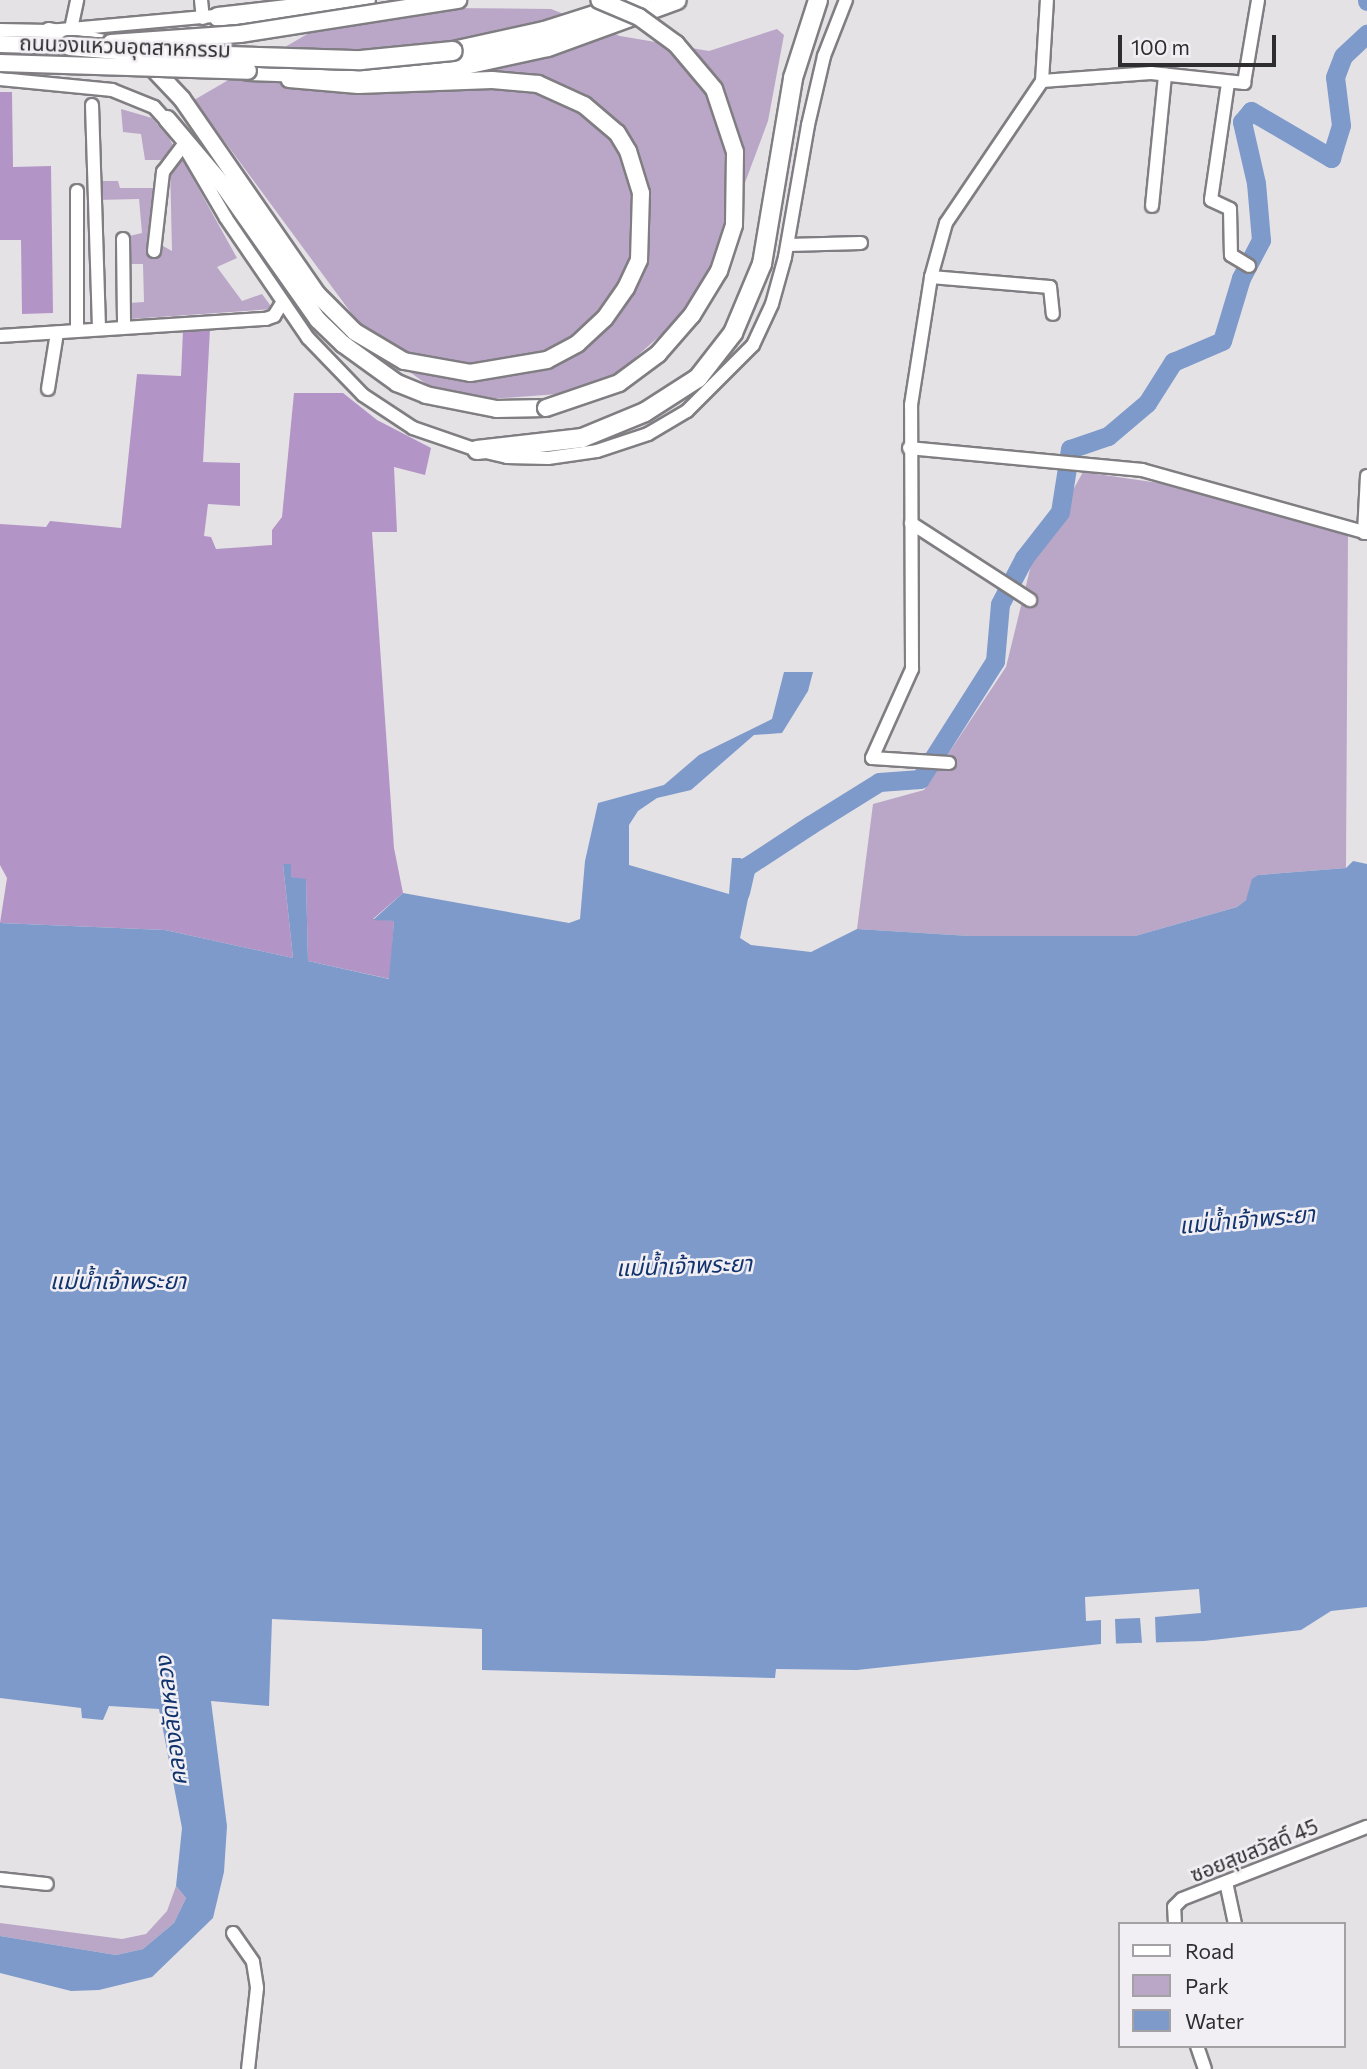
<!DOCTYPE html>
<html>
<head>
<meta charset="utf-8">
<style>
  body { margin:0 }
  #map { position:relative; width:1367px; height:2069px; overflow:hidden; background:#e5e2e6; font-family:Commissioner,"Noto Sans Thai",sans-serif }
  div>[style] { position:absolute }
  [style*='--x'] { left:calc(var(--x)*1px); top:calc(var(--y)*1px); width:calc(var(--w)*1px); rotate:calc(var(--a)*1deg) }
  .green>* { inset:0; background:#baa7c7 }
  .forest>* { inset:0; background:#b394c6 }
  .water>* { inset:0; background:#7d9aca }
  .pier>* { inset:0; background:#e5e2e6 }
  .river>* { height:19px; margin:-9.5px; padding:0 9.5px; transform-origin:9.5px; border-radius:9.5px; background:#7d9aca }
  .roads { filter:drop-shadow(2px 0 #807e82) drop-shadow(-2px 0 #807e82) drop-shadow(0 2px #807e82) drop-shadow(0 -2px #807e82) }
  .minor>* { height:12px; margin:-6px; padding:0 6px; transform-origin:6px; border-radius:6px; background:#fff }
  .major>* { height:16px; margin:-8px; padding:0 8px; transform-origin:8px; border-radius:8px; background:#fff }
  .highway>* { height:18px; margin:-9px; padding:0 9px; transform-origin:9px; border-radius:9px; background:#fff }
  .bridges { filter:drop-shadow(2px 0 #807e82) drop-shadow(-2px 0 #807e82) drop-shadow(0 2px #807e82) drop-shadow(0 -2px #807e82) }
  .major-bridge>* { height:16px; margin:-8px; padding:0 8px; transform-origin:8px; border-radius:8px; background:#fff }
  .highway-bridge>* { height:18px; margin:-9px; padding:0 9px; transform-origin:9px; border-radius:9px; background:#fff }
  span { translate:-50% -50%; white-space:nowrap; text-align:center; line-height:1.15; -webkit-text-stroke:5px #f2eff4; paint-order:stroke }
  .street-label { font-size:21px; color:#2e2d2f }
  .water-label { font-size:23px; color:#12346e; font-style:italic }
  .legend { position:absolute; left:1118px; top:1922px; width:228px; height:126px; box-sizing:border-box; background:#f2eff4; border:2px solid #a4a1a5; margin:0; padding:9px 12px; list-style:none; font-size:21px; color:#2e2d2f }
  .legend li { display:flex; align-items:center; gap:14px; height:35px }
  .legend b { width:35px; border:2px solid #a4a1a5 }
  .scale { position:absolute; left:1118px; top:35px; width:158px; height:32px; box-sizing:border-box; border:4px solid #2e2d2f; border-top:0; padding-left:9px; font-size:21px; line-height:24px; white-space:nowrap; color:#2e2d2f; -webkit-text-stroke:5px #f2eff4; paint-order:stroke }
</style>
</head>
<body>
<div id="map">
  <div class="green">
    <i style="clip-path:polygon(445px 8px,551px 9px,620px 36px,709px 51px,777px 29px,784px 35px,768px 121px,702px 298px,598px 391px,451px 402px,377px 348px,194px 100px,328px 22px)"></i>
    <i style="clip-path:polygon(121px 109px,152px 118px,169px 138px,174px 147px,161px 160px,145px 160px,141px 134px,123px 132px)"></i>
    <i style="clip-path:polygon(180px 155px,237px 258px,217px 267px,242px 301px,262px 294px,273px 309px,130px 319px,129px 303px,144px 302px,143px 264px,126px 264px,125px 237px,142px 233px,139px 199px,97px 200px,97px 181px,118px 181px,120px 188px,158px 188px,154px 241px,172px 251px,170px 163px)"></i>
    <i style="clip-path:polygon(1083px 472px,1173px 485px,1293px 515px,1348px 535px,1346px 868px,1258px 875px,1246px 900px,1237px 907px,1135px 936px,970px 936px,857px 929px,873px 804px,924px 790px,1006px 667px,1031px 565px)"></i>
    <i style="clip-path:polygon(176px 1886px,186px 1898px,174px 1923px,143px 1949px,116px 1955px,0 1936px,0 1923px,122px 1939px,146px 1934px,167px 1911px)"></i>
  </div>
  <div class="forest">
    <i style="clip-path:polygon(0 92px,12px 92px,13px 167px,51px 166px,53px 313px,22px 314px,21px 240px,0 240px)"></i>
    <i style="clip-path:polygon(210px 329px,203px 462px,240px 463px,240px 506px,208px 504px,204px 536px,211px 537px,216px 549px,272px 545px,272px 530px,282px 517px,294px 393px,343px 393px,377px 420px,431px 448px,425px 475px,394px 467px,397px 532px,372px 532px,394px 848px,403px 893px,373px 919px,394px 921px,390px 979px,308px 961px,306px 880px,290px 877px,291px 864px,283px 864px,293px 958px,165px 930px,0 923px,7px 878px,0 865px,0 524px,46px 527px,50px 521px,121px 528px,137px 374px,181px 376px,183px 330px)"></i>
  </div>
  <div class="water">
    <i style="clip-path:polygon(784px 672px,813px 672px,808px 691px,782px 733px,754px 735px,691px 790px,657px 798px,638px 811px,629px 825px,629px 865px,729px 894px,732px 858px,741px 858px,750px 889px,740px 938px,751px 945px,811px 952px,857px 929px,970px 936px,1135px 936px,1237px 907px,1246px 900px,1252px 879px,1258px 875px,1346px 868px,1353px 861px,1367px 864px,1367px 1607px,1331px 1611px,1301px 1630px,1204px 1641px,1101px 1644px,857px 1670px,776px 1669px,775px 1678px,482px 1670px,482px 1629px,272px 1619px,269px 1706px,211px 1701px,227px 1826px,224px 1872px,213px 1918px,152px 1977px,99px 1990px,71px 1991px,0 1973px,0 1936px,116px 1955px,143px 1949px,174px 1923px,186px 1898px,176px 1886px,182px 1828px,159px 1709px,109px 1706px,103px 1720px,82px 1718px,81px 1708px,0 1698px,0 923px,165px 930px,293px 958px,283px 864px,291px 864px,291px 877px,306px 879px,308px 961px,389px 979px,394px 921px,373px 920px,403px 893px,569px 923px,580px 919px,585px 861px,598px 803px,664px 785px,699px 755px,772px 719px)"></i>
  </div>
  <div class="pier">
    <i style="clip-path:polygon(1199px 1589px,1201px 1613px,1155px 1617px,1156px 1643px,1142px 1643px,1140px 1618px,1115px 1619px,1116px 1644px,1101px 1644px,1101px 1620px,1086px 1621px,1085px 1597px)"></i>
  </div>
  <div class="river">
    <i style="--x:1367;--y:0;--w:1;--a:90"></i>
    <i style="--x:740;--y:892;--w:26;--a:-77"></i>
    <i style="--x:746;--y:867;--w:77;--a:-33.3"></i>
    <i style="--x:810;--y:825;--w:81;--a:-31.9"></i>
    <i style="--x:879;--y:782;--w:41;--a:-4.2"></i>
    <i style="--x:920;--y:779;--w:140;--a:-57.6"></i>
    <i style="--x:995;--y:661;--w:57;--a:-85"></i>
    <i style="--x:1000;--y:604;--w:52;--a:-62.4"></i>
    <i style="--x:1024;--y:558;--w:58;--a:-52"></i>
    <i style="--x:1060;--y:512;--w:64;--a:-81"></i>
    <i style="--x:1070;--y:449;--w:40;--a:-18.9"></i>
    <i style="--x:1108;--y:436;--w:51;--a:-40.2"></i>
    <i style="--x:1147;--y:403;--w:49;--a:-57.6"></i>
    <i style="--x:1173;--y:362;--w:53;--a:-23.2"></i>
    <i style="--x:1222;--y:341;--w:66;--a:-73.2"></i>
    <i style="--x:1241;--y:278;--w:43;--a:-62.2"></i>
    <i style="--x:1261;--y:240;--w:57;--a:-95"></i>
    <i style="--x:1256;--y:183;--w:63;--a:-102.9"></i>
    <i style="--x:1242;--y:122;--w:14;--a:-51"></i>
    <i style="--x:1251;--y:111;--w:93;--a:30.4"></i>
    <i style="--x:1331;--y:158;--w:34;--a:-73"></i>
    <i style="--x:1341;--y:125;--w:48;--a:-97.1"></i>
    <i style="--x:1335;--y:77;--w:22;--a:-69"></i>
    <i style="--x:1343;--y:56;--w:33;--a:-43"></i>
  </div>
  <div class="roads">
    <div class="minor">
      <i style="--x:201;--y:0;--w:18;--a:84"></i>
      <i style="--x:71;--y:29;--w:30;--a:-78"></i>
      <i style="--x:0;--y:30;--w:49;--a:1.2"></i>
      <i style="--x:49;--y:31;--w:178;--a:-5.2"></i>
      <i style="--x:0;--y:79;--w:113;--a:5.6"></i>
      <i style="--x:112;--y:90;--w:45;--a:22"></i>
      <i style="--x:154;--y:107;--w:27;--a:48"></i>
      <i style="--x:1042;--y:81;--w:109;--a:-4.2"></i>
      <i style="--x:1151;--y:73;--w:94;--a:6.1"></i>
      <i style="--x:1244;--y:83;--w:84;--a:-80.4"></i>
      <i style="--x:1228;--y:83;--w:118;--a:98.3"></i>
      <i style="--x:1211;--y:200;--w:21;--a:25"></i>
      <i style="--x:1230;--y:209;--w:46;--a:88.8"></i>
      <i style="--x:1231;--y:255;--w:21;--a:31"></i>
      <i style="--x:92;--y:105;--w:224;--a:88.2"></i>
      <i style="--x:185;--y:148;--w:81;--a:59.6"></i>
      <i style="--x:226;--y:218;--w:145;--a:55.7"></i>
      <i style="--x:308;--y:338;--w:79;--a:46"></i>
      <i style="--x:363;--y:395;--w:60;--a:33.4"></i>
      <i style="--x:413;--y:428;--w:68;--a:19"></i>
      <i style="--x:477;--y:450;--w:31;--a:13"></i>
      <i style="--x:507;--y:457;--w:41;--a:1.4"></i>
      <i style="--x:548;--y:458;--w:49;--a:-8.1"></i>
      <i style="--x:597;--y:451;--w:54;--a:-18.4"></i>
      <i style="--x:648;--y:434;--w:45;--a:-30.5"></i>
      <i style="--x:687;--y:411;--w:93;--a:-45"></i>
      <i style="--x:753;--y:345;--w:45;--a:-65.1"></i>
      <i style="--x:772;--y:304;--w:49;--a:-74.5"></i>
      <i style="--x:785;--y:257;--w:134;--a:-80.1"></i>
      <i style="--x:808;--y:125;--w:71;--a:-76.9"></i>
      <i style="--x:824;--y:56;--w:60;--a:-68.6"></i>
      <i style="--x:1152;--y:206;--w:132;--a:-84.3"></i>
      <i style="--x:123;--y:239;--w:87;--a:89.3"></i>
      <i style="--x:788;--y:245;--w:73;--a:-1.6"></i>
      <i style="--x:154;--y:251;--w:80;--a:-83.5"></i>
      <i style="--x:163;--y:172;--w:34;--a:-53"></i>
      <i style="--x:931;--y:277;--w:119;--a:4.8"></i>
      <i style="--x:1050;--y:287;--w:27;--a:84"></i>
      <i style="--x:77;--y:331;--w:140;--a:-90"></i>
      <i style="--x:0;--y:336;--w:267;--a:-3.7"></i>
      <i style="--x:266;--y:319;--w:9;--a:-21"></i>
      <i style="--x:274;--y:316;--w:15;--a:-58"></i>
      <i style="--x:48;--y:389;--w:57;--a:-80.9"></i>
      <i style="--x:909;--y:448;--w:234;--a:5.4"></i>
      <i style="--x:1142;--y:470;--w:234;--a:15.6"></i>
      <i style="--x:911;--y:523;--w:142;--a:32.9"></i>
      <i style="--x:1364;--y:533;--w:57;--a:-87"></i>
      <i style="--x:949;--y:763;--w:77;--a:-176.3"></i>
      <i style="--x:872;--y:758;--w:98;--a:-65.8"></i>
      <i style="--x:912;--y:669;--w:264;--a:-90.2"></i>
      <i style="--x:911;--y:405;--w:130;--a:-81.1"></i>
      <i style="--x:931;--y:277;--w:56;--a:-74.5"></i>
      <i style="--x:946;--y:223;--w:171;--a:-55.9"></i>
      <i style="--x:1042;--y:81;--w:81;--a:-86.5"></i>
      <i style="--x:0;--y:1879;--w:47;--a:6.1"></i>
      <i style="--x:1226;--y:1882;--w:43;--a:77.9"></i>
      <i style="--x:1175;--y:1924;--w:17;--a:-93"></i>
      <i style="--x:1174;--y:1907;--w:11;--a:-45"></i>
      <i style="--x:1182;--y:1899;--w:199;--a:-21.3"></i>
      <i style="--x:233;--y:1933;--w:35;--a:55"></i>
      <i style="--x:253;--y:1962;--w:26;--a:81"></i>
      <i style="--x:257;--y:1988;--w:81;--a:96.3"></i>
      <i style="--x:1197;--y:2046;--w:24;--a:71"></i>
    </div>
    <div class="major">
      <i style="--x:49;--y:31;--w:71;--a:12.3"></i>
      <i style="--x:0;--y:44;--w:70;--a:1.6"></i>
      <i style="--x:147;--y:62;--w:51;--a:46.6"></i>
      <i style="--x:182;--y:99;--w:237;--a:55.3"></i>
      <i style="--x:317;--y:294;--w:54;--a:45"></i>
      <i style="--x:355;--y:332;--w:57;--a:30.6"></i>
      <i style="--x:404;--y:361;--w:67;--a:10.3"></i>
      <i style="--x:470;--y:373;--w:78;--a:-9.6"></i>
      <i style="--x:547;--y:360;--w:34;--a:-28"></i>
      <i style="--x:577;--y:344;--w:38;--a:-43"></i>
      <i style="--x:605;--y:318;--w:37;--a:-55"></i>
      <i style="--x:626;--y:288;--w:31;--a:-65"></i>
      <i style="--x:639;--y:260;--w:67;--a:-88.3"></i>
      <i style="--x:641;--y:193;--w:44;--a:-107.2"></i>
      <i style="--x:628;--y:151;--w:21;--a:-121"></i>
      <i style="--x:617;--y:133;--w:43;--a:-139.7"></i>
      <i style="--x:584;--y:105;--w:51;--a:-155.5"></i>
      <i style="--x:538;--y:84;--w:46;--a:-175"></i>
      <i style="--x:492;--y:80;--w:134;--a:177.9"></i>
      <i style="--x:358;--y:85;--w:69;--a:-175"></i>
      <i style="--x:167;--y:119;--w:87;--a:49.7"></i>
      <i style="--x:223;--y:185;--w:165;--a:54.9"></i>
      <i style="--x:318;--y:320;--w:35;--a:44"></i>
      <i style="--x:343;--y:344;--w:67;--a:35.8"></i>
      <i style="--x:397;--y:383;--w:31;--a:22"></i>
      <i style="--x:426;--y:395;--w:72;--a:11.2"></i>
      <i style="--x:497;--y:409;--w:49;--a:-1.2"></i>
    </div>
    <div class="highway">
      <i style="--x:218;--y:17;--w:149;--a:-6.6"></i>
      <i style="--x:453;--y:51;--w:93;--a:-12.4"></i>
      <i style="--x:544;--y:31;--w:102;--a:-17.7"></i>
      <i style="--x:248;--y:71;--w:116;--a:2"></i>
      <i style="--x:364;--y:75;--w:92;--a:-5"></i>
      <i style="--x:456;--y:67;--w:94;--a:-12.3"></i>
      <i style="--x:548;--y:47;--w:137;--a:-20"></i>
      <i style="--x:477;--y:450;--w:106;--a:-6.5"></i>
      <i style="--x:582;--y:438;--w:68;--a:-22.4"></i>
      <i style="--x:645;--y:412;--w:63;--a:-32.7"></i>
      <i style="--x:698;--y:378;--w:57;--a:-52.1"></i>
      <i style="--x:733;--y:333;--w:75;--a:-67.2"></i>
      <i style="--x:762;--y:264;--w:189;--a:-80.5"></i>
      <i style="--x:793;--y:78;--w:82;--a:-72.2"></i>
    </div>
  </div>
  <div class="bridges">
    <div class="major-bridge">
      <i style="--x:111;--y:43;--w:129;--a:-4"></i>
      <i style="--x:240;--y:34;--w:221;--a:-8.9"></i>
      <i style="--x:0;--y:63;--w:248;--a:1.8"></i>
      <i style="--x:546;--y:408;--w:77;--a:-18.9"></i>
      <i style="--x:619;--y:383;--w:49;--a:-36.6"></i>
      <i style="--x:658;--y:354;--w:52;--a:-48.9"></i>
      <i style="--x:692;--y:315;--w:52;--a:-58.5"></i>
      <i style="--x:719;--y:271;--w:48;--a:-71.9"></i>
      <i style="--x:734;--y:225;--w:73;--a:-89.2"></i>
      <i style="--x:735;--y:152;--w:66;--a:-108.4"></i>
      <i style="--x:714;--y:89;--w:59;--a:-130.2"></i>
      <i style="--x:676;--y:44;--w:46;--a:-143.9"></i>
      <i style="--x:639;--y:17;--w:43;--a:-157"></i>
    </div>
    <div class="highway-bridge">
      <i style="--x:70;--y:46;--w:95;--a:4.8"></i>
      <i style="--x:165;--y:54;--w:196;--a:1.8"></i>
      <i style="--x:361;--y:60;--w:92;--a:-5.6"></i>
    </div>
  </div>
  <div class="street-label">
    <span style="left:125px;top:46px;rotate:2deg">ถนนวงแหวนอุตสาหกรรม</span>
    <span style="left:1254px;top:1850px;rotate:-22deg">ซอยสุขสวัสดิ์ 45</span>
  </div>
  <div class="water-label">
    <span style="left:1247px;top:1219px;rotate:-5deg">แม่น้ำเจ้าพระยา</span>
    <span style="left:684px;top:1265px;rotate:-2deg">แม่น้ำเจ้าพระยา</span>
    <span style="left:118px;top:1280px">แม่น้ำเจ้าพระยา</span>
    <span style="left:170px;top:1721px;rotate:-97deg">คลองลัดหลวง</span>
  </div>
  <ul class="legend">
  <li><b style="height:9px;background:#fff"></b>Road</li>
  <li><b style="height:19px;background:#baa7c7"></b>Park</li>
  <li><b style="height:19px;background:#7d9aca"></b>Water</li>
  </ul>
  <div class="scale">100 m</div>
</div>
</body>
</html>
